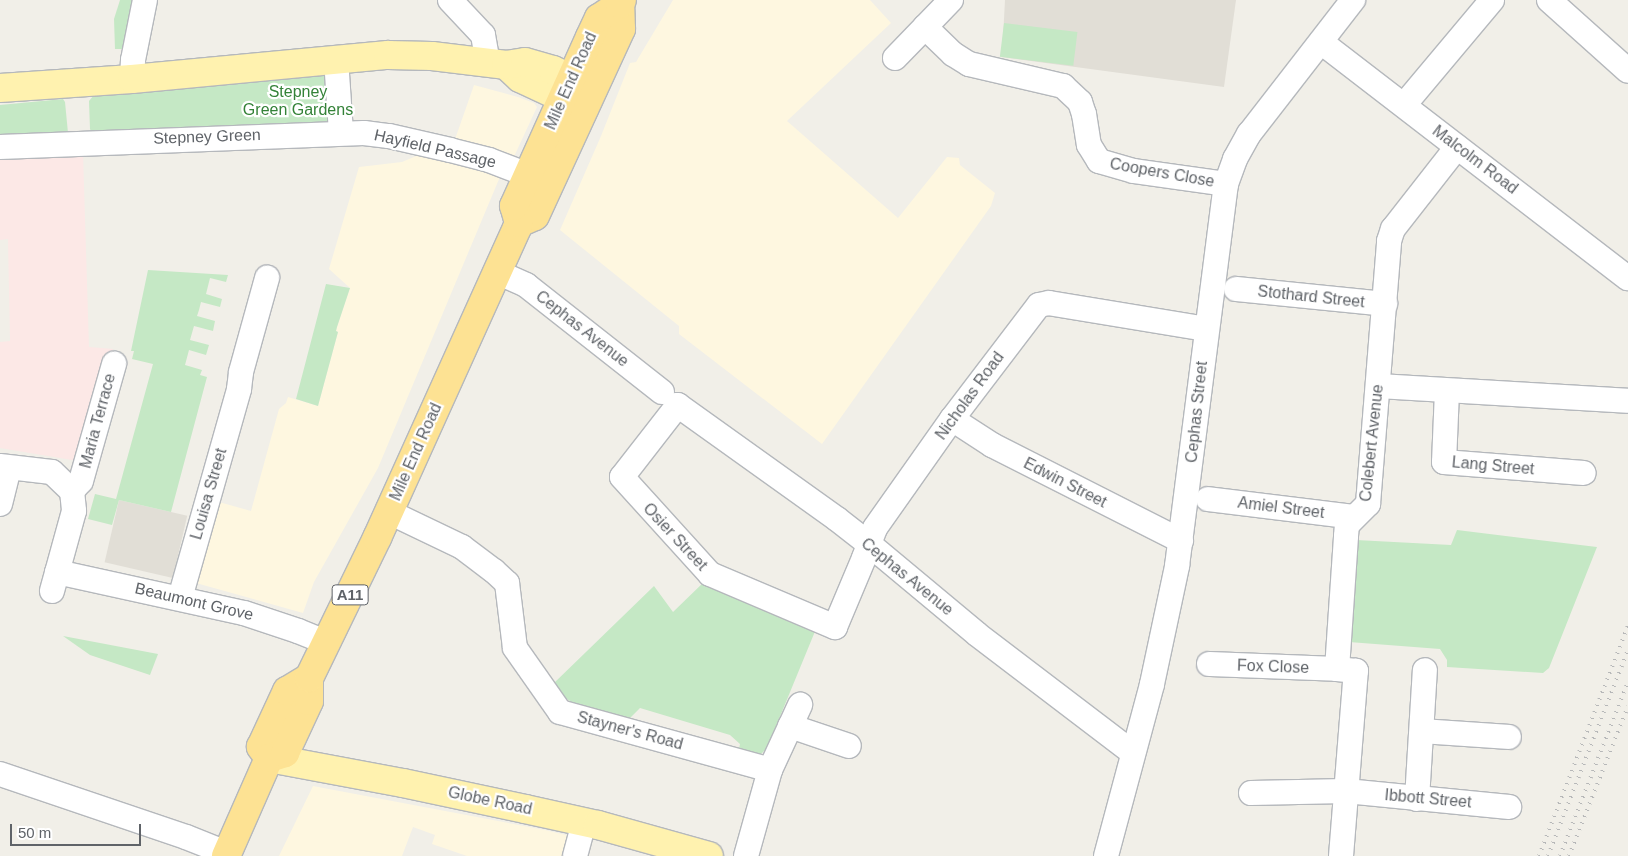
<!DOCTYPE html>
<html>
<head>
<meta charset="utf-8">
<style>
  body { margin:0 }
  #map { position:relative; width:1628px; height:856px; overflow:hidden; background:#f1efe8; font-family:Arial,sans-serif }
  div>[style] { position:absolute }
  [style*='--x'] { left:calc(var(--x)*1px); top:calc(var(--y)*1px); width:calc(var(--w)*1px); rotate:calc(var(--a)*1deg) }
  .commercial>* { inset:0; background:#fef7e0 }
  .education>* { inset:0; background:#e1ded6; transform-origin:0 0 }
  .medical>* { inset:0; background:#fce8e6 }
  .green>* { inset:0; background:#c5e8c5; transform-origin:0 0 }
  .roads { filter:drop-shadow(1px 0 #b5b8bc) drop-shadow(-1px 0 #b5b8bc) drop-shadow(0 1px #b5b8bc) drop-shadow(0 -1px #b5b8bc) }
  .minor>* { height:24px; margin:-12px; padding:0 12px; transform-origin:12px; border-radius:12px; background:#fff }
  .major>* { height:28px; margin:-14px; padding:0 14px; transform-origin:14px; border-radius:14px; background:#fff2af }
  .highway>* { height:28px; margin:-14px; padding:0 14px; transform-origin:14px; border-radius:14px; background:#fde293 }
  .rail>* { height:4px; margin-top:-2px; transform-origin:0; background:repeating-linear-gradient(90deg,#b6b7b8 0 1px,transparent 0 7px) }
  span { translate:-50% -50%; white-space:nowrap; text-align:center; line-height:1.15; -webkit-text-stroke:4.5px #fff; paint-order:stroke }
  .shield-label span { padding:1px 4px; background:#fff; border:1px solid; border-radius:4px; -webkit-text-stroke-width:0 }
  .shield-label { font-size:15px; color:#5f6368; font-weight:700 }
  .street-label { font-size:16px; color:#5f6368 }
  .park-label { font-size:16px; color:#348238 }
  .scale { position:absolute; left:10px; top:824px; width:131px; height:22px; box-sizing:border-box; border:2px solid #5f6368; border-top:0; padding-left:6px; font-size:15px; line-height:18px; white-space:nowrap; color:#5f6368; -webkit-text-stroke:4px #fff; paint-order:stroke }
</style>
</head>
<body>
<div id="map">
  <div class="commercial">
    <i style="clip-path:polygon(673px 0,870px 0,891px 23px,787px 121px,898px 218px,947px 157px,959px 158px,960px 165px,995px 193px,991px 206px,822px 444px,679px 334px,679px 326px,560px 230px,601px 136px,630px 63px,636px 62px)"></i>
    <i style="clip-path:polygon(474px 85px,518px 97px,534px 103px,537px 107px,512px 161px,502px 172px,378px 468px,314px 582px,303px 613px,196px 583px,219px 502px,251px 511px,279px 409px,286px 403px,288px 397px,318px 406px,338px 332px,336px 331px,337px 327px,350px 288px,329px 269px,359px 167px,402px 162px,428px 151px,453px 145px)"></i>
    <i style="clip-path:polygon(313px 786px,545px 830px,566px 835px,568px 839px,562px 856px,467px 856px,432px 844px,435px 835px,413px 827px,402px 856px,279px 856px)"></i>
  </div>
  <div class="education">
    <i style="clip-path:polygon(1005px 0,1236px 0,1224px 87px,1002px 57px)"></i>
    <i style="left:119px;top:500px;width:70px;height:64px;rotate:13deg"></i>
  </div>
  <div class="medical">
    <i style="clip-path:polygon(83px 153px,89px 347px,113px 349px,84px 462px,0 448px,0 342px,10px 341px,8px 239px,0 240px,0 156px)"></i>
  </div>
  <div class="green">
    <i style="clip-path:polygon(120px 0,133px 0,123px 49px,115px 49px,114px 19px)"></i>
    <i style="left:1004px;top:23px;width:74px;height:34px;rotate:7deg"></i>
    <i style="clip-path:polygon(328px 74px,329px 123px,92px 133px,90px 129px,89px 101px,94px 95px)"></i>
    <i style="clip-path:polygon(63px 99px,65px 102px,68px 133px,0 139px,0 105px)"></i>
    <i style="clip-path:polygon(148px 270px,228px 275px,226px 282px,210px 278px,206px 294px,222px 299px,220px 307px,201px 302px,199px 310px,197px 316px,215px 321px,213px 331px,194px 326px,190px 340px,209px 345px,206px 355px,189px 350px,185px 365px,202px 370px,200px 375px,207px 377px,171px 512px,119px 500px,112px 525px,88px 519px,95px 494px,116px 499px,153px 364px,132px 359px,134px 351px,131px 351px)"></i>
    <i style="clip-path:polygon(326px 284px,350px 288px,337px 327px,336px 331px,338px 332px,318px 406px,296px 399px)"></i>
    <i style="clip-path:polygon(1457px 530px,1597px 547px,1549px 668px,1543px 673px,1447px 667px,1447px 660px,1440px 649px,1349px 642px,1356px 540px,1451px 545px)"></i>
    <i style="clip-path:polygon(705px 581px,816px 629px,767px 748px,761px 754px,739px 749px,740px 744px,730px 735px,640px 708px,629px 719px,576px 705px,567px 699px,553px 684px,654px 586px,673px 612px)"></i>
    <i style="clip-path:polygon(63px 636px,158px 654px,150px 675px,90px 655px)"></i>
  </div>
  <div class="roads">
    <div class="minor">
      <i style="--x:450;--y:0;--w:48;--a:46.7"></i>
      <i style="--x:483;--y:35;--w:28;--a:80"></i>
      <i style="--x:951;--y:0;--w:37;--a:134"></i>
      <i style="--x:925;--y:27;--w:39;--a:44"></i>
      <i style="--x:953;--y:54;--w:19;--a:32"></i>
      <i style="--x:969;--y:64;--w:97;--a:13.2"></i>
      <i style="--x:1063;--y:86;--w:23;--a:43"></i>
      <i style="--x:1080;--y:102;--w:13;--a:72"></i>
      <i style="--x:1084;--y:114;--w:31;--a:81"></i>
      <i style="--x:1089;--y:145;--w:19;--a:58"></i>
      <i style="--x:1099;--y:161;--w:36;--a:16"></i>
      <i style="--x:1134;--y:171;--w:93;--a:8"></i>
      <i style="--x:1549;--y:0;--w:106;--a:41.9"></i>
      <i style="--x:1321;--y:42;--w:387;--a:37.6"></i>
      <i style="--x:895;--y:58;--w:43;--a:-45.9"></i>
      <i style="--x:336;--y:59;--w:73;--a:86.1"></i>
      <i style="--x:132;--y:79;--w:19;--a:-87"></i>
      <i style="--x:133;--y:60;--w:61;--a:-78.7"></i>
      <i style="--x:1404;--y:105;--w:137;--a:-50"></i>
      <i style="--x:0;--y:147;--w:364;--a:-2.2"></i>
      <i style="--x:364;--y:133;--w:25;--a:7"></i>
      <i style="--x:389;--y:136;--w:63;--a:12.9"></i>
      <i style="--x:450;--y:150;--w:40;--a:14.4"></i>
      <i style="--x:489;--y:160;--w:42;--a:21"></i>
      <i style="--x:497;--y:272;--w:32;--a:24"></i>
      <i style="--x:526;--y:285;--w:173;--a:38.2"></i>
      <i style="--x:1236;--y:289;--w:150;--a:5.7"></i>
      <i style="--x:1378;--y:386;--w:250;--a:3.4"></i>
      <i style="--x:1447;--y:391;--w:71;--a:92.4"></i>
      <i style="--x:1444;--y:462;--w:140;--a:4.5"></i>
      <i style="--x:952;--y:419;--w:48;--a:33"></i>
      <i style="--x:992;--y:445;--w:212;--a:26.9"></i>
      <i style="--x:0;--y:466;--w:52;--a:6.6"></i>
      <i style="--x:52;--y:472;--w:28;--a:44"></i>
      <i style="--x:72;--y:491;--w:20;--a:84"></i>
      <i style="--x:74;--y:511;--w:83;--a:105.4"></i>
      <i style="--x:72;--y:491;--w:13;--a:-48"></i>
      <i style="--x:81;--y:481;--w:122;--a:-74.2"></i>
      <i style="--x:1208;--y:499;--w:147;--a:7"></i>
      <i style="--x:0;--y:504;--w:37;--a:-76"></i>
      <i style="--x:389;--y:512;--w:81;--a:25.6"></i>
      <i style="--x:462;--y:547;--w:40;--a:37"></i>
      <i style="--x:494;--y:571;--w:18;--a:43"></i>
      <i style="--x:507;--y:583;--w:65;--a:83"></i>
      <i style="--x:515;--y:648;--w:78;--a:54.9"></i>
      <i style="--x:560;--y:712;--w:218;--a:15.4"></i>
      <i style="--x:57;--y:572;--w:191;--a:12.4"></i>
      <i style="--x:244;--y:613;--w:57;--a:18.4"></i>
      <i style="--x:298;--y:631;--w:31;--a:22"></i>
      <i style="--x:180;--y:598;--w:217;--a:-74.2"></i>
      <i style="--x:239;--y:389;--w:17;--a:-83"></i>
      <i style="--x:241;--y:372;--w:98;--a:-74.5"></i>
      <i style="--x:1209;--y:664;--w:128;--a:2.2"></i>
      <i style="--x:790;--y:726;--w:62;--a:18.7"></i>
      <i style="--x:1422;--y:731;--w:87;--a:3.9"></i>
      <i style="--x:1133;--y:753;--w:196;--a:-142.7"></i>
      <i style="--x:977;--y:634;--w:141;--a:-140.2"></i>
      <i style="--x:869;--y:544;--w:41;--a:-142"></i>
      <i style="--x:837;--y:519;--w:196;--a:-144.4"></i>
      <i style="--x:678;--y:405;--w:91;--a:127.9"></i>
      <i style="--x:622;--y:477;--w:131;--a:47.8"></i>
      <i style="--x:710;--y:574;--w:136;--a:23"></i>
      <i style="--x:835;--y:627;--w:75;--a:-67.2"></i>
      <i style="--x:864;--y:558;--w:15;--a:-70"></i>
      <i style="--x:869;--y:544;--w:17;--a:-69"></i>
      <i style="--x:875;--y:528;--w:133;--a:-54.8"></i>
      <i style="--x:952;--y:419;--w:143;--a:-52.7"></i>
      <i style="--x:1039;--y:305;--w:10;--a:-11"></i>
      <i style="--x:1049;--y:303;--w:159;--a:9.4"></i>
      <i style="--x:0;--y:774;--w:196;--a:18.7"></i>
      <i style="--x:186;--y:837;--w:43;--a:21.8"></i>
      <i style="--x:1251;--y:793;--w:95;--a:-1.2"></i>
      <i style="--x:1346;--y:791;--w:164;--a:5.6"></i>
      <i style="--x:1417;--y:799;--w:129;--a:-86.5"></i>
      <i style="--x:575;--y:856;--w:35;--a:-75"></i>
      <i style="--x:746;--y:856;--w:89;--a:-74.4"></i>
      <i style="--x:770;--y:770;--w:72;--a:-65.2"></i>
      <i style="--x:1106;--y:856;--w:178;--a:-75"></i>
      <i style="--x:1152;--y:684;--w:121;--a:-78"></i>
      <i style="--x:1177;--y:566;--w:385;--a:-82.7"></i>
      <i style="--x:1226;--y:184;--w:27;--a:-70"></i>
      <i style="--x:1235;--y:159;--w:29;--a:-61"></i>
      <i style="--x:1249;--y:134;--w:170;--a:-52.2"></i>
      <i style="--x:1341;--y:856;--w:186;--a:-85.4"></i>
      <i style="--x:1356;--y:671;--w:19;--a:-174"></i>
      <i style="--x:1337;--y:669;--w:133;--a:-86.1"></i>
      <i style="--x:1346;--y:536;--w:11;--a:-85"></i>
      <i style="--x:1347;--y:525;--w:30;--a:-45"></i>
      <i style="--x:1368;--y:504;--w:264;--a:-85.4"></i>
      <i style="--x:1389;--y:241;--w:13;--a:-72"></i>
      <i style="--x:1393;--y:229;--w:104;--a:-52"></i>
    </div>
    <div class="major">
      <i style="--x:506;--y:65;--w:19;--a:43"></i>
      <i style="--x:520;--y:78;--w:71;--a:25.1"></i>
      <i style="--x:0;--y:88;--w:132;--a:-3.9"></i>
      <i style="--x:132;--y:79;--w:257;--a:-5.4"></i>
      <i style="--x:388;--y:55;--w:44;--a:1.3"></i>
      <i style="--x:432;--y:56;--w:75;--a:6.9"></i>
      <i style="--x:506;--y:65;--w:19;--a:-9"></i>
      <i style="--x:525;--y:62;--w:29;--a:16"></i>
      <i style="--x:553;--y:70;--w:44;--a:24.2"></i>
      <i style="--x:269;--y:758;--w:136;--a:10.6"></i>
      <i style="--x:403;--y:783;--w:125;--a:12"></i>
      <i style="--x:525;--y:809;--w:75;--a:12.4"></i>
      <i style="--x:598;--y:825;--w:115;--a:15.6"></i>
    </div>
    <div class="highway">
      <i style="--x:519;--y:223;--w:17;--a:-24"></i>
      <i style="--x:535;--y:216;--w:206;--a:-65.3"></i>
      <i style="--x:621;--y:29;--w:25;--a:-92"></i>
      <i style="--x:269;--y:758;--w:14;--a:-126"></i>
      <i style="--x:261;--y:747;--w:62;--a:-65.1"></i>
      <i style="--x:287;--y:691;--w:26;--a:-31"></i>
      <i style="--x:226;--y:856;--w:107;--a:-66.3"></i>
      <i style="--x:269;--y:758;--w:17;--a:-17"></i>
      <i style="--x:285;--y:753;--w:57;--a:-65.2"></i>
      <i style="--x:309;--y:701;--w:23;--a:-90"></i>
      <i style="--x:309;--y:678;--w:156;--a:-64.1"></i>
      <i style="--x:377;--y:538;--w:340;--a:-65.7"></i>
      <i style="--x:517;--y:228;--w:5;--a:-68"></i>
      <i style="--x:519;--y:223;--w:18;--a:-106"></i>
      <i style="--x:514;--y:206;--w:185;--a:-65.8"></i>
      <i style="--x:590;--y:37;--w:21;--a:-65"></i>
      <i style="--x:599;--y:18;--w:25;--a:-34"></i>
      <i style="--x:620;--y:4;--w:4;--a:-63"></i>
    </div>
  </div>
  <div class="rail">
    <i style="--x:1539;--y:856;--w:248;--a:-68.9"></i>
    <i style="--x:1548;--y:856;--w:221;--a:-68.8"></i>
    <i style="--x:1560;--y:856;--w:187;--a:-68.7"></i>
    <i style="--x:1569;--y:856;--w:161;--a:-68.5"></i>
  </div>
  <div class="shield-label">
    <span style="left:350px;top:595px">A11</span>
  </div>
  <div class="street-label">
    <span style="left:571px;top:81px;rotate:-66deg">Mile End Road</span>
    <span style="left:207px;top:137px;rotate:-2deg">Stepney Green</span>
    <span style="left:435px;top:149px;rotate:13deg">Hayfield Passage</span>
    <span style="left:1475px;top:160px;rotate:37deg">Malcolm Road</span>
    <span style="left:1162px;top:173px;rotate:10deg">Coopers Close</span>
    <span style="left:1311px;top:297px;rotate:6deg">Stothard Street</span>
    <span style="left:582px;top:329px;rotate:38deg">Cephas Avenue</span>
    <span style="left:970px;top:396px;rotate:-54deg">Nicholas Road</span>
    <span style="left:1197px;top:412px;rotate:-84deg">Cephas Street</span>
    <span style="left:98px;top:421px;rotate:-75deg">Maria Terrace</span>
    <span style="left:1372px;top:443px;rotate:-84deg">Colebert Avenue</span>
    <span style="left:416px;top:452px;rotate:-66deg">Mile End Road</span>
    <span style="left:1493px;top:466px;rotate:5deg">Lang Street</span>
    <span style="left:1065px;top:483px;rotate:27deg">Edwin Street</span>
    <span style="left:209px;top:494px;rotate:-74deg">Louisa Street</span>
    <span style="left:1281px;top:508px;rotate:7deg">Amiel Street</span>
    <span style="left:675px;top:537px;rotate:47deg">Osier Street</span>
    <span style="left:907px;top:577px;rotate:39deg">Cephas Avenue</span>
    <span style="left:194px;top:602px;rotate:13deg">Beaumont Grove</span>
    <span style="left:1273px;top:667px;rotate:2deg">Fox Close</span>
    <span style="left:630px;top:731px;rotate:15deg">Stayner's Road</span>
    <span style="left:1428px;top:799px;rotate:5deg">Ibbott Street</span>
    <span style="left:490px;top:801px;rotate:12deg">Globe Road</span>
  </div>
  <div class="park-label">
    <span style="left:298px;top:101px">Stepney<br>Green Gardens</span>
  </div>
  <div class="scale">50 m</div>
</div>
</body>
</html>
